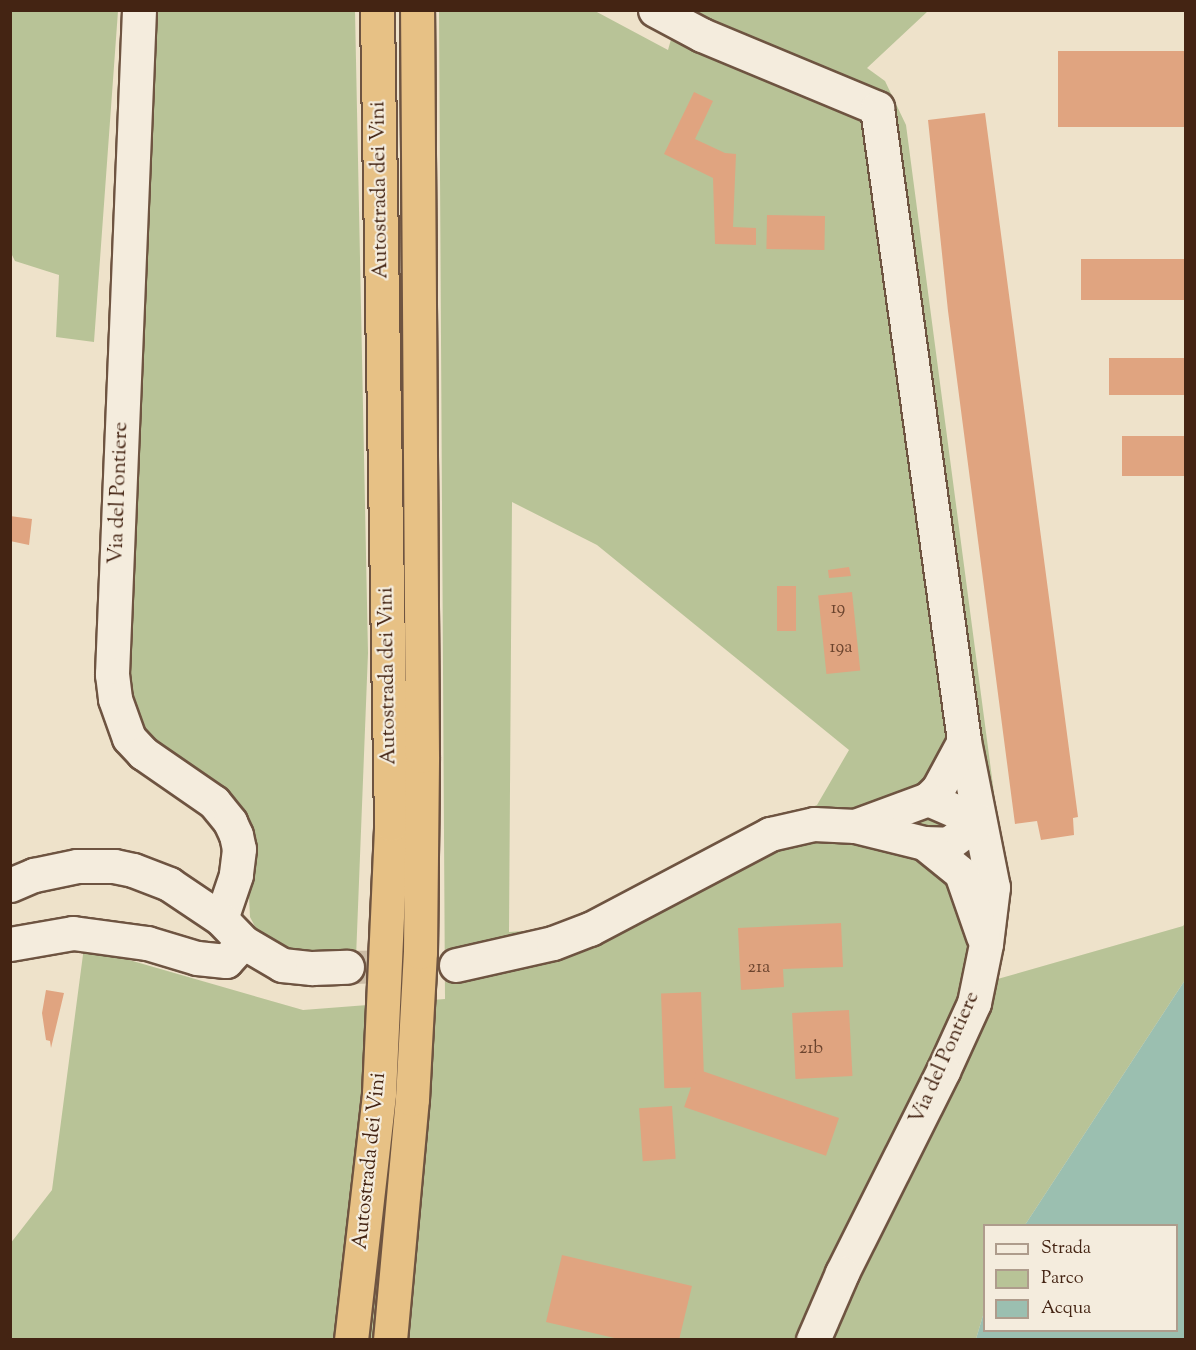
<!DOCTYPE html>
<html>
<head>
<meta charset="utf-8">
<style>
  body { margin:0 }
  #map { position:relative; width:1196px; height:1350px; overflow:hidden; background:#eee2ca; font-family:"Sorts Mill Goudy",serif }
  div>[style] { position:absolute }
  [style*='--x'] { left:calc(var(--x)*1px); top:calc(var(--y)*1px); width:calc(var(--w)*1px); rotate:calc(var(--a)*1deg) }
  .green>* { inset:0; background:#b8c397 }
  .water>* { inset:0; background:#9bbfb0 }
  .building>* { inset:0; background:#e0a480; transform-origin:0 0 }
  .minor-tunnel>* { height:33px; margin-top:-16.5px; transform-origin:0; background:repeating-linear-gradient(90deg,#ccbca5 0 33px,transparent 0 49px) }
  .roads { filter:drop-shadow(2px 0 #6e5441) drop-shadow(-2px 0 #6e5441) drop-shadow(0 2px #6e5441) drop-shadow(0 -2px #6e5441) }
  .minor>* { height:33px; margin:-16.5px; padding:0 16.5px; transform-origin:16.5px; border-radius:16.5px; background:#f4ecdd }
  .highway>* { height:33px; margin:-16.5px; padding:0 16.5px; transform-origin:16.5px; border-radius:16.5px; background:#e7c185 }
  span { translate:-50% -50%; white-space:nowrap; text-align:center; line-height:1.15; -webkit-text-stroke:4.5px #f4ecdd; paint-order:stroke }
  .number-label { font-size:18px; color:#6b442e }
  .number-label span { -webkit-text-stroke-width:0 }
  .street-label { font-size:21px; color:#442413 }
  .frame { position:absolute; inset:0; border:12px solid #442413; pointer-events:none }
  .legend { position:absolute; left:983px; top:1224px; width:195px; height:108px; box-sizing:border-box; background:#f4ecdd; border:2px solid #ae9c8c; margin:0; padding:8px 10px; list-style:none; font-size:18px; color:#442413 }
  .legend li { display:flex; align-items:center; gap:12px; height:30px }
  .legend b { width:30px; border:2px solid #ae9c8c }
</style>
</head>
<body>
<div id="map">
  <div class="green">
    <i style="clip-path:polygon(10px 11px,118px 11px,94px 342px,56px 337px,59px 275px,15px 261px,11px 253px)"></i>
    <i style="clip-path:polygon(149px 11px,355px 11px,368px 653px,356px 958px,294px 953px,260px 936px,250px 917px,249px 897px,252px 853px,154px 745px,133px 709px,130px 693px)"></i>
    <i style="clip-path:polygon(evenodd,439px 11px,595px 11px,668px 50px,677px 18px,665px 11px,928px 11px,867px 68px,885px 81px,906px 125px,1009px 907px,994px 980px,1183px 926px,1186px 922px,1185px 980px,1025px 1225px,984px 1226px,984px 1312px,976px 1339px,11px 1339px,10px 1244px,52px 1190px,84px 947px,303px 1010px,445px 999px,439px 11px,512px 502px,597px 545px,849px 750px,817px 805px,742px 835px,567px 928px,509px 932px,512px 502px)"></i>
  </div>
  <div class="water">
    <i style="clip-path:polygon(1185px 980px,1185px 1339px,976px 1339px,984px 1312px,984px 1330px,1176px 1330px,1176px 1226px,1025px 1225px)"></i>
  </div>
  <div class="building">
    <i style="left:1185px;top:51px;width:76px;height:127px;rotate:90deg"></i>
    <i style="clip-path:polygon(694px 92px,713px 101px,695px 139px,725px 153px,736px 154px,733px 227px,756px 228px,756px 245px,715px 244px,713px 178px,664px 154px)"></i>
    <i style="clip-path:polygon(985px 113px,1078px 817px,1073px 818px,1074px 835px,1041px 840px,1037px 821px,1015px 824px,948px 311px,928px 120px)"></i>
    <i style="left:767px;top:215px;width:58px;height:34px;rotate:1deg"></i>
    <i style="left:1185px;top:259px;width:41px;height:104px;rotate:90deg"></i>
    <i style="left:1185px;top:358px;width:37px;height:76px;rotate:90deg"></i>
    <i style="left:1185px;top:436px;width:40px;height:63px;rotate:90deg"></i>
    <i style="clip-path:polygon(10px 516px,32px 519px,29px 545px,10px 541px)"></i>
    <i style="clip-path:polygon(849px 567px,851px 576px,829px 578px,828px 570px)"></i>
    <i style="left:777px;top:586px;width:19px;height:45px"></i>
    <i style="left:852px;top:592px;width:79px;height:34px;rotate:84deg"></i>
    <i style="clip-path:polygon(841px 923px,843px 967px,783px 969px,784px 987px,741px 990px,738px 928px)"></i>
    <i style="clip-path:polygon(46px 990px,64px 993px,51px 1048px,50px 1041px,46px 1040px,42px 1013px)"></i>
    <i style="left:701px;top:992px;width:95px;height:40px;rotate:88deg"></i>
    <i style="left:849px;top:1010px;width:66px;height:57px;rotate:87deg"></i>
    <i style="left:672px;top:1106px;width:53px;height:33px;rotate:86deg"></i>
    <i style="left:839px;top:1118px;width:40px;height:150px;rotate:109deg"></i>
    <i style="clip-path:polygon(562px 1255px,692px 1286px,679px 1340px,623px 1340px,546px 1322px)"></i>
  </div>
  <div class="minor-tunnel">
    <i style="--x:347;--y:967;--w:109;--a:-1.1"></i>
  </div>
  <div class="roads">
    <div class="minor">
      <i style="--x:139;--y:10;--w:665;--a:92.33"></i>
      <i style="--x:112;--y:674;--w:25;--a:83"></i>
      <i style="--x:115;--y:699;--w:41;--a:70.3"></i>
      <i style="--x:129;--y:738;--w:21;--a:47"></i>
      <i style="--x:143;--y:753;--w:86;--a:34.6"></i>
      <i style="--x:214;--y:802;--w:26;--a:51"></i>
      <i style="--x:230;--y:822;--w:14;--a:65"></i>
      <i style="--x:236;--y:835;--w:14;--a:78"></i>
      <i style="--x:239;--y:849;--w:26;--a:97"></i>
      <i style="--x:236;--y:875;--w:46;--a:108.8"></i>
      <i style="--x:655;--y:10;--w:53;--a:28"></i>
      <i style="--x:702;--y:35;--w:190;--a:22.6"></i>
      <i style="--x:877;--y:108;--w:639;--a:82.17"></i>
      <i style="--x:964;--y:741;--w:149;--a:78.8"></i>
      <i style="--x:993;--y:887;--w:57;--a:97"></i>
      <i style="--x:986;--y:944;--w:60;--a:101.5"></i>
      <i style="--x:974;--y:1003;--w:75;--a:114.5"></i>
      <i style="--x:943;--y:1071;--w:226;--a:116.6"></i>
      <i style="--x:842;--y:1273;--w:73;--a:113.4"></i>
      <i style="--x:855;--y:826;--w:78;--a:-20.3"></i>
      <i style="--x:928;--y:799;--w:14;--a:-45"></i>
      <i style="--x:938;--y:789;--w:55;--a:-61.6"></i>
      <i style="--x:924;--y:843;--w:24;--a:2"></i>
      <i style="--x:948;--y:844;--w:39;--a:-37"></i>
      <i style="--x:979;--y:821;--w:56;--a:-156.7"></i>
      <i style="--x:10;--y:885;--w:26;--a:-23"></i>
      <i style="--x:34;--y:875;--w:44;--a:-11.8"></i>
      <i style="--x:77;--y:866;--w:37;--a:0"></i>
      <i style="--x:114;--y:866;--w:19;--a:12"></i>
      <i style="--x:133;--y:870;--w:39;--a:21"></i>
      <i style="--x:169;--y:884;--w:63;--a:33.9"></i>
      <i style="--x:221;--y:919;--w:32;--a:46"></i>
      <i style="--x:243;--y:942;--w:45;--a:30.5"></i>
      <i style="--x:282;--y:965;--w:30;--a:6"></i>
      <i style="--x:312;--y:968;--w:35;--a:-2"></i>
      <i style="--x:10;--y:944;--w:64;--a:-9.9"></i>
      <i style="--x:73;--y:933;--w:75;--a:7.7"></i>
      <i style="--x:147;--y:943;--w:52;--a:16.7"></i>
      <i style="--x:197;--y:958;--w:29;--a:6"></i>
      <i style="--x:226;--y:961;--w:25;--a:-48"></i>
      <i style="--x:456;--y:965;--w:99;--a:-12.8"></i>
      <i style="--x:553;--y:943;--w:40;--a:-21"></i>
      <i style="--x:590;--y:929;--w:204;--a:-27.8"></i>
      <i style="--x:770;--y:834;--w:45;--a:-12.8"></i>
      <i style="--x:814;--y:824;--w:41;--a:2.8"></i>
      <i style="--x:855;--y:826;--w:71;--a:13.8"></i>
      <i style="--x:924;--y:843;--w:48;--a:39"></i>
      <i style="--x:961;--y:873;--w:67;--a:70.8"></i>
    </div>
    <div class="highway">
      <i style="--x:351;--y:1340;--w:249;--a:-83.5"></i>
      <i style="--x:379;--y:1093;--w:269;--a:-87.4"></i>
      <i style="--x:391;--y:824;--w:814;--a:-90.99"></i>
      <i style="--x:390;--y:1340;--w:242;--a:-84.8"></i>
      <i style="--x:412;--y:1099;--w:147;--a:-86.9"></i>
      <i style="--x:420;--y:952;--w:196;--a:-89.4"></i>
      <i style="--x:422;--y:756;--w:746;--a:-90.38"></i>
    </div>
  </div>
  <div class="number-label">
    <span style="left:838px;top:609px">19</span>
    <span style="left:841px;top:648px">19a</span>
    <span style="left:759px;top:968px">21a</span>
    <span style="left:811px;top:1049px">21b</span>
  </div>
  <div class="street-label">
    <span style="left:380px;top:190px;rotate:-91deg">Autostrada dei Vini</span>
    <span style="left:119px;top:493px;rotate:-88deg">Via del Pontiere</span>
    <span style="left:388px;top:676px;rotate:-91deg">Autostrada dei Vini</span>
    <span style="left:945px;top:1058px;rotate:-66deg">Via del Pontiere</span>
    <span style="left:370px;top:1161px;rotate:-84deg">Autostrada dei Vini</span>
  </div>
  <div class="frame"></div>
  <ul class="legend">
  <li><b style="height:8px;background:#f4ecdd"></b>Strada</li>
  <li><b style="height:16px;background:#b8c397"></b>Parco</li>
  <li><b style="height:16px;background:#9bbfb0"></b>Acqua</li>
  </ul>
</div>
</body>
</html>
